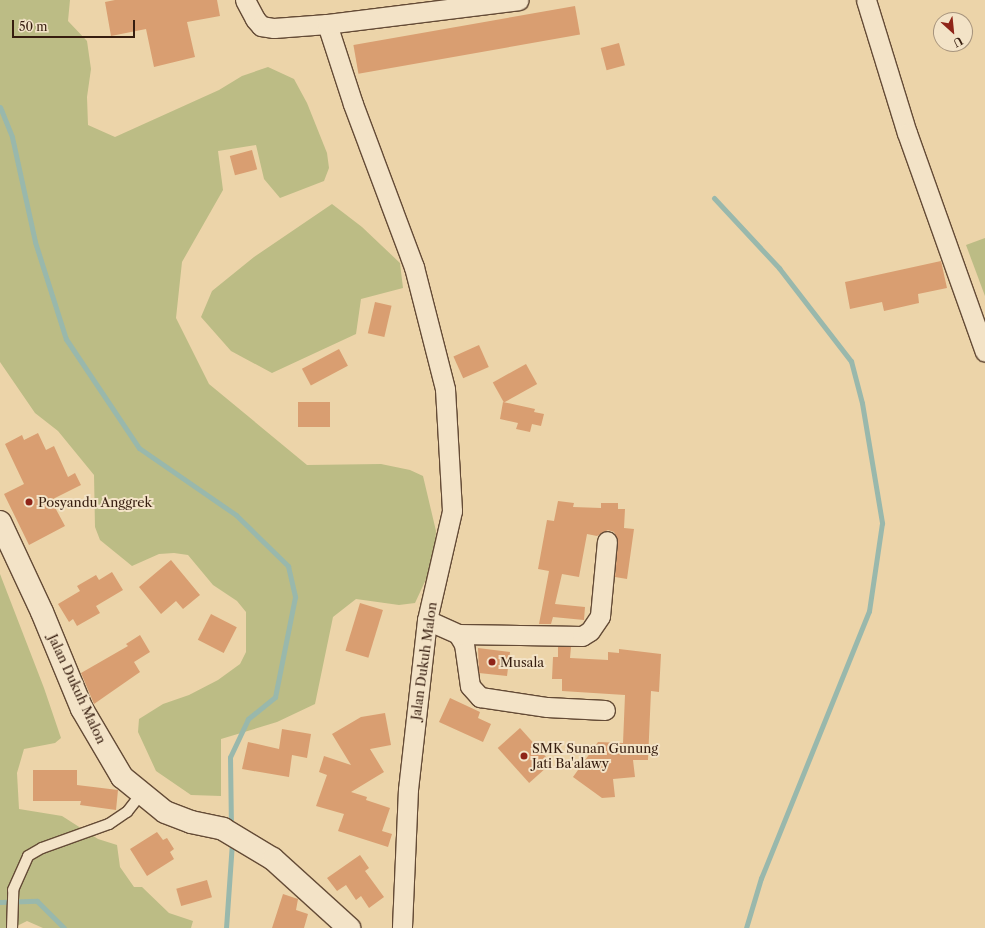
<!DOCTYPE html>
<html>
<head>
<meta charset="utf-8">
<style>
  body { margin:0 }
  #map { position:relative; width:985px; height:928px; overflow:hidden; background:#ecd4a9; font-family:"Libre Caslon Text",serif }
  div>[style] { position:absolute }
  [style*='--x'] { left:calc(var(--x)*1px); top:calc(var(--y)*1px); width:calc(var(--w)*1px); rotate:calc(var(--a)*1deg) }
  .green>* { inset:0; background:#bcbc85 }
  .stream>* { height:5px; margin:-2.5px; padding:0 2.5px; transform-origin:2.5px; border-radius:2.5px; background:#99b8ac }
  .building>* { inset:0; background:#d99e71; transform-origin:0 0 }
  .roads { filter:drop-shadow(1px 0 #644b36) drop-shadow(-1px 0 #644b36) drop-shadow(0 1px #644b36) drop-shadow(0 -1px #644b36) }
  .service>* { height:10px; margin:-5px; padding:0 5px; transform-origin:5px; border-radius:5px; background:#f3e3c7 }
  .minor>* { height:19px; margin:-9.5px; padding:0 9.5px; transform-origin:9.5px; border-radius:9.5px; background:#f3e3c7 }
  .tertiary>* { height:22px; margin:-11px; padding:0 11px; transform-origin:11px; border-radius:11px; background:#f3e3c7 }
  .dots>* { width:11px; height:11px; translate:-50% -50%; box-sizing:border-box; border:2px solid #f3e3c7; border-radius:50% }
  span { translate:-50% -50%; white-space:nowrap; text-align:center; line-height:1.15; -webkit-text-stroke:4px #f3e3c7; paint-order:stroke }
  .poi-label { font-size:13px; color:#361d0f }
  .left { translate:0 -50%; text-align:left }
  .street-label { font-size:13px; color:#361d0f }
  .north { position:absolute; left:933px; top:12px; width:40px; height:40px; box-sizing:border-box; background:#f3e3c7; border:1px solid #a7947d; border-radius:50%; rotate:153deg; font-size:11px; font-weight:700; line-height:16px; text-align:center; color:#361d0f }
  .north::after { content:''; display:block; margin:auto; width:14px; height:18px; background:#8f2418; clip-path:polygon(50% 0,100% 100%,50% 72%,0 100%) }
  .scale { position:absolute; left:12px; top:20px; width:123px; height:18px; box-sizing:border-box; border:2px solid #361d0f; border-top:0; padding-left:5px; font-size:12px; line-height:14px; white-space:nowrap; color:#361d0f; -webkit-text-stroke:3px #f3e3c7; paint-order:stroke }
</style>
</head>
<body>
<div id="map">
  <div class="green">
    <i style="clip-path:polygon(0 0,70px 0,68px 21px,87px 41px,91px 69px,87px 97px,88px 125px,115px 137px,219px 90px,242px 76px,268px 67px,294px 79px,307px 103px,327px 153px,329px 168px,324px 181px,280px 198px,264px 179px,256px 145px,218px 151px,223px 190px,182px 262px,176px 318px,209px 384px,307px 465px,381px 464px,410px 470px,423px 476px,436px 531px,434px 562px,415px 603px,399px 605px,356px 599px,333px 617px,315px 704px,277px 722px,221px 739px,221px 796px,191px 795px,156px 771px,138px 732px,139px 719px,163px 704px,189px 695px,218px 680px,240px 664px,246px 652px,246px 612px,237px 601px,213px 585px,188px 555px,174px 553px,159px 554px,132px 566px,100px 540px,95px 527px,94px 475px,58px 431px,35px 413px,0 362px)"></i>
    <i style="clip-path:polygon(332px 204px,362px 227px,400px 263px,403px 288px,361px 299px,356px 334px,272px 373px,231px 351px,201px 317px,212px 291px,254px 257px)"></i>
    <i style="clip-path:polygon(985px 238px,985px 296px,966px 245px)"></i>
    <i style="clip-path:polygon(0 574px,44px 688px,61px 738px,55px 743px,24px 749px,17px 773px,19px 809px,62px 816px,98px 839px,117px 845px,120px 867px,134px 887px,142px 887px,169px 913px,193px 921px,191px 928px,43px 928px,27px 921px,13px 928px,0 928px)"></i>
  </div>
  <div class="stream">
    <i style="--x:0;--y:107;--w:32;--a:68"></i>
    <i style="--x:12;--y:137;--w:107;--a:77.6"></i>
    <i style="--x:35;--y:242;--w:102;--a:72.3"></i>
    <i style="--x:66;--y:339;--w:131;--a:56.2"></i>
    <i style="--x:139;--y:448;--w:118;--a:34.6"></i>
    <i style="--x:236;--y:515;--w:73;--a:44.4"></i>
    <i style="--x:288;--y:566;--w:32;--a:77"></i>
    <i style="--x:295;--y:597;--w:102;--a:101.3"></i>
    <i style="--x:275;--y:697;--w:35;--a:141"></i>
    <i style="--x:248;--y:719;--w:42;--a:115.3"></i>
    <i style="--x:230;--y:757;--w:71;--a:89.2"></i>
    <i style="--x:714;--y:198;--w:96;--a:47.1"></i>
    <i style="--x:779;--y:268;--w:118;--a:52.3"></i>
    <i style="--x:851;--y:361;--w:43;--a:75.3"></i>
    <i style="--x:862;--y:403;--w:122;--a:80.5"></i>
    <i style="--x:882;--y:523;--w:89;--a:98.4"></i>
    <i style="--x:869;--y:611;--w:288;--a:112"></i>
    <i style="--x:761;--y:878;--w:52;--a:106.7"></i>
    <i style="--x:0;--y:902;--w:37;--a:-2"></i>
    <i style="--x:37;--y:901;--w:38;--a:45"></i>
    <i style="--x:226;--y:928;--w:86;--a:-86"></i>
  </div>
  <div class="building">
    <i style="clip-path:polygon(115px 0,217px 0,220px 16px,187px 22px,195px 57px,154px 67px,146px 29px,111px 36px,105px 2px)"></i>
    <i style="left:575px;top:6px;width:29px;height:225px;rotate:80deg"></i>
    <i style="left:619px;top:43px;width:23px;height:19px;rotate:75deg"></i>
    <i style="left:252px;top:150px;width:20px;height:23px;rotate:75deg"></i>
    <i style="clip-path:polygon(941px 261px,947px 288px,918px 294px,919px 303px,884px 311px,882px 302px,850px 309px,845px 282px)"></i>
    <i style="left:375px;top:302px;width:17px;height:32px;rotate:13deg"></i>
    <i style="left:479px;top:345px;width:24px;height:28px;rotate:66deg"></i>
    <i style="left:339px;top:349px;width:19px;height:42px;rotate:62deg"></i>
    <i style="left:526px;top:364px;width:23px;height:38px;rotate:61deg"></i>
    <i style="left:330px;top:402px;width:25px;height:32px;rotate:90deg"></i>
    <i style="clip-path:polygon(503px 402px,535px 409px,534px 412px,544px 414px,541px 426px,532px 424px,530px 432px,516px 429px,518px 423px,500px 419px)"></i>
    <i style="clip-path:polygon(38px 433px,46px 450px,54px 446px,68px 477px,75px 473px,81px 485px,51px 500px,65px 526px,29px 545px,4px 494px,24px 484px,5px 444px,22px 435px,24px 440px)"></i>
    <i style="clip-path:polygon(558px 501px,574px 503px,573px 507px,601px 508px,601px 503px,618px 503px,618px 509px,625px 509px,624px 528px,634px 529px,627px 579px,615px 577px,618px 542px,614px 532px,608px 530px,597px 536px,587px 534px,579px 577px,562px 574px,555px 604px,585px 607px,584px 620px,553px 617px,551px 624px,539px 624px,549px 571px,538px 569px,547px 520px,554px 521px)"></i>
    <i style="clip-path:polygon(171px 560px,200px 595px,183px 609px,176px 601px,161px 614px,139px 587px)"></i>
    <i style="clip-path:polygon(112px 572px,123px 590px,96px 606px,100px 613px,77px 626px,73px 619px,69px 622px,58px 604px,80px 591px,77px 586px,96px 575px,99px 580px)"></i>
    <i style="left:360px;top:603px;width:24px;height:50px;rotate:17deg"></i>
    <i style="left:211px;top:614px;width:29px;height:29px;rotate:27deg"></i>
    <i style="clip-path:polygon(140px 635px,150px 652px,134px 662px,140px 672px,94px 704px,81px 673px,128px 646px,126px 644px)"></i>
    <i style="clip-path:polygon(558px 647px,571px 647px,570px 658px,608px 660px,608px 652px,619px 653px,619px 649px,661px 654px,659px 692px,651px 691px,648px 760px,633px 760px,635px 777px,613px 779px,615px 797px,602px 798px,573px 777px,598px 742px,623px 743px,625px 695px,562px 691px,562px 679px,552px 679px,553px 657px,558px 657px)"></i>
    <i style="clip-path:polygon(478px 648px,510px 652px,507px 676px,479px 673px)"></i>
    <i style="clip-path:polygon(450px 698px,480px 712px,478px 718px,491px 724px,483px 742px,439px 722px)"></i>
    <i style="clip-path:polygon(385px 713px,391px 745px,370px 749px,384px 772px,351px 792px,367px 797px,366px 800px,390px 808px,382px 831px,392px 834px,388px 847px,338px 831px,344px 814px,316px 806px,327px 775px,319px 772px,324px 756px,351px 765px,332px 734px,361px 717px)"></i>
    <i style="left:520px;top:728px;width:47px;height:30px;rotate:48deg"></i>
    <i style="clip-path:polygon(282px 729px,311px 734px,307px 758px,292px 755px,289px 777px,242px 769px,248px 742px,279px 749px)"></i>
    <i style="clip-path:polygon(33px 770px,77px 770px,77px 785px,118px 790px,116px 810px,80px 805px,81px 801px,33px 801px)"></i>
    <i style="clip-path:polygon(157px 832px,163px 840px,167px 838px,174px 849px,170px 852px,174px 859px,147px 876px,130px 849px)"></i>
    <i style="clip-path:polygon(360px 855px,369px 868px,365px 871px,384px 897px,369px 908px,361px 896px,356px 900px,346px 885px,337px 891px,327px 878px)"></i>
    <i style="left:207px;top:880px;width:18px;height:32px;rotate:74deg"></i>
    <i style="clip-path:polygon(283px 894px,298px 899px,296px 910px,308px 914px,304px 928px,272px 928px)"></i>
  </div>
  <div class="roads">
    <div class="service">
      <i style="--x:12;--y:928;--w:38;--a:-88"></i>
      <i style="--x:13;--y:890;--w:37;--a:-66"></i>
      <i style="--x:28;--y:856;--w:16;--a:-30"></i>
      <i style="--x:42;--y:848;--w:71;--a:-19.7"></i>
      <i style="--x:109;--y:824;--w:22;--a:-34"></i>
      <i style="--x:127;--y:812;--w:24;--a:-52"></i>
    </div>
    <div class="minor">
      <i style="--x:245;--y:0;--w:21;--a:62"></i>
      <i style="--x:255;--y:19;--w:9;--a:49"></i>
      <i style="--x:261;--y:26;--w:13;--a:9"></i>
      <i style="--x:274;--y:28;--w:53;--a:-4.3"></i>
      <i style="--x:327;--y:24;--w:84;--a:72"></i>
      <i style="--x:353;--y:104;--w:174;--a:69.5"></i>
      <i style="--x:414;--y:267;--w:126;--a:75.7"></i>
      <i style="--x:445;--y:389;--w:122;--a:86.7"></i>
      <i style="--x:452;--y:511;--w:112;--a:102.9"></i>
      <i style="--x:427;--y:620;--w:170;--a:96.4"></i>
      <i style="--x:408;--y:789;--w:139;--a:92.5"></i>
      <i style="--x:866;--y:0;--w:139;--a:72.9"></i>
      <i style="--x:907;--y:133;--w:232;--a:70.4"></i>
      <i style="--x:327;--y:24;--w:193;--a:-7.1"></i>
      <i style="--x:427;--y:620;--w:34;--a:24"></i>
      <i style="--x:458;--y:634;--w:12;--a:59"></i>
      <i style="--x:464;--y:644;--w:42;--a:81.9"></i>
      <i style="--x:470;--y:686;--w:15;--a:48"></i>
      <i style="--x:480;--y:697;--w:68;--a:8.5"></i>
      <i style="--x:547;--y:707;--w:58;--a:3"></i>
      <i style="--x:458;--y:634;--w:124;--a:0.9"></i>
      <i style="--x:582;--y:636;--w:9;--a:-32"></i>
      <i style="--x:590;--y:631;--w:18;--a:-56"></i>
      <i style="--x:600;--y:616;--w:75;--a:-84.7"></i>
    </div>
    <div class="tertiary">
      <i style="--x:0;--y:522;--w:99;--a:65"></i>
      <i style="--x:42;--y:612;--w:105;--a:67.6"></i>
      <i style="--x:82;--y:709;--w:79;--a:59.5"></i>
      <i style="--x:122;--y:777;--w:55;--a:39.1"></i>
      <i style="--x:165;--y:812;--w:28;--a:21"></i>
      <i style="--x:191;--y:822;--w:33;--a:12"></i>
      <i style="--x:223;--y:829;--w:58;--a:31"></i>
      <i style="--x:273;--y:859;--w:103;--a:42.2"></i>
    </div>
  </div>
  <div class="dots">
    <i style="left:29px;top:502px;background:#8f2418"></i>
    <i style="left:492px;top:662px;background:#8f2418"></i>
    <i style="left:524px;top:756px;background:#8f2418"></i>
  </div>
  <div class="poi-label">
    <span class="left" style="left:38px;top:502px">Posyandu Anggrek</span>
    <span class="left" style="left:500px;top:662px">Musala</span>
    <span class="left" style="left:532px;top:756px">SMK Sunan Gunung<br>Jati Ba'alawy</span>
  </div>
  <div class="street-label">
    <span style="left:424px;top:661px;rotate:-82deg">Jalan Dukuh Malon</span>
    <span style="left:77px;top:689px;rotate:65deg">Jalan Dukuh Malon</span>
  </div>
  <div class="north">U</div>
  <div class="scale">50 m</div>
</div>
</body>
</html>
